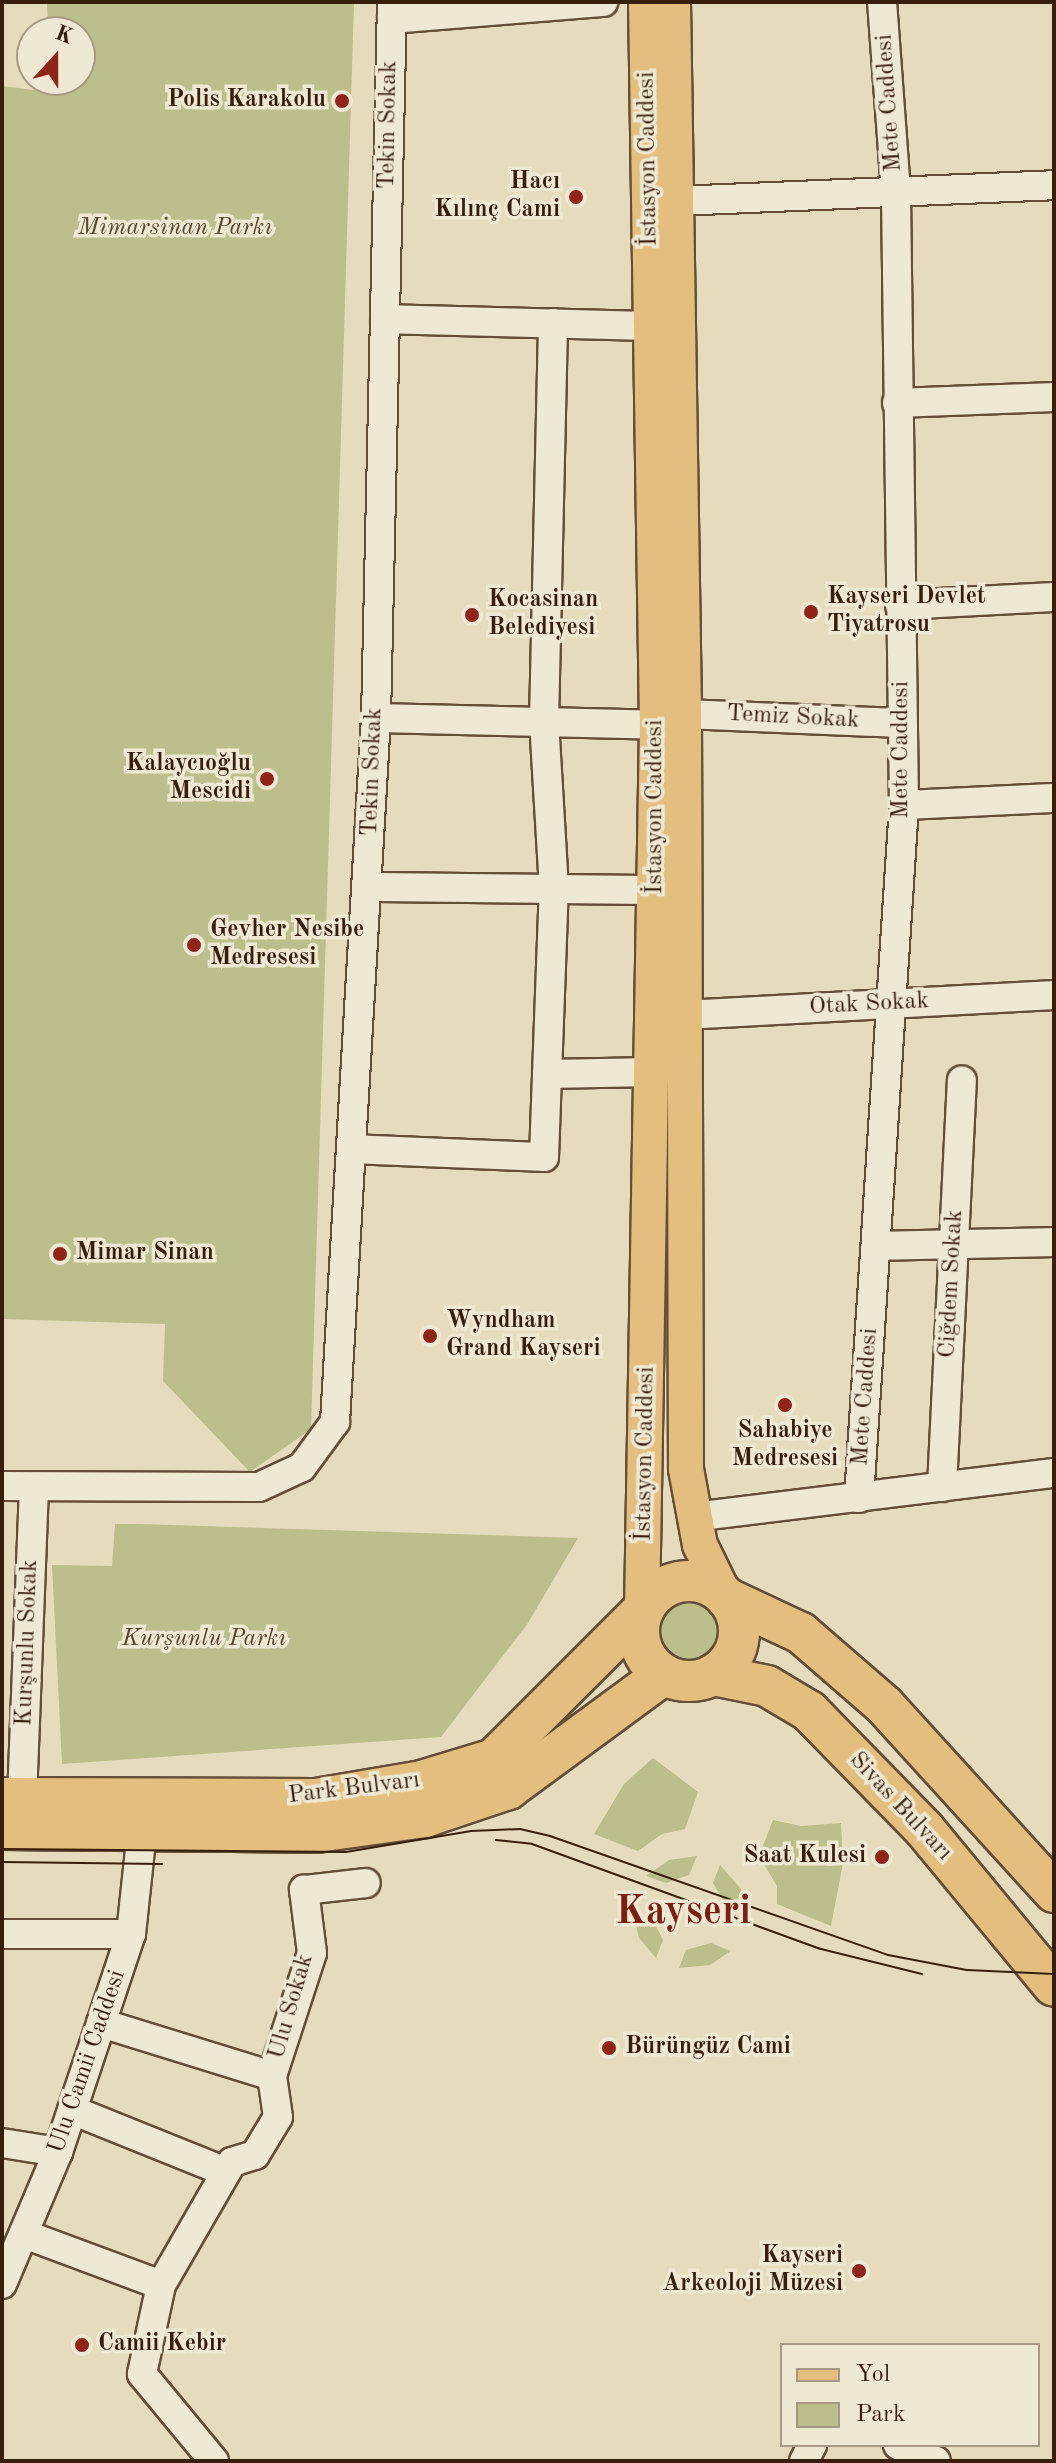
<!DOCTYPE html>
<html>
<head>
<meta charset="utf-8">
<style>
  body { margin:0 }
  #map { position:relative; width:1056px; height:2463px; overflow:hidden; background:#e6dbbc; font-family:"Old Standard TT",serif }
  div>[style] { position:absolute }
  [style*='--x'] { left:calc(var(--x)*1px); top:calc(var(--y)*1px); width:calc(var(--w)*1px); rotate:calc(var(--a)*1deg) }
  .green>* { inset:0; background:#bcbe8c }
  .round { border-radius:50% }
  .roads { filter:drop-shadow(2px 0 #644e38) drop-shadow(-2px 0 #644e38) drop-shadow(0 2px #644e38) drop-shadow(0 -2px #644e38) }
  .minor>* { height:28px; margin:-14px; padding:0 14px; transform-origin:14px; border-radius:14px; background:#efe8d3 }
  .major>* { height:34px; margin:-17px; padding:0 17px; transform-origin:17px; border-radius:17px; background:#e3be7e }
  .highway>* { height:40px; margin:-20px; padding:0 20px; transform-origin:20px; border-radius:20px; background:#e3be7e }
  .highway>.ring { margin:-20px; padding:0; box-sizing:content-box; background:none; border:40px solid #e3be7e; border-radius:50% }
  .tram>* { height:2px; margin:-1px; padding:0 1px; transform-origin:1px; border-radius:1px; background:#381f0c }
  .dots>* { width:22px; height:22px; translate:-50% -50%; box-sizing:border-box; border:4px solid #efe8d3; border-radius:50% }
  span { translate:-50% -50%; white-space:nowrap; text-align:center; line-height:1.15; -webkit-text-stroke:7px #efe8d3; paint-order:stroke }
  .poi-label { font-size:24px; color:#381f0c; font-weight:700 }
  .right { translate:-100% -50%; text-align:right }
  .left { translate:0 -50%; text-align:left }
  .street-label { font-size:24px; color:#381f0c }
  .park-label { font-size:24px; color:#59472c; font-style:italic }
  .town-label { font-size:40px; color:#7a1f14; font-weight:700 }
  .frame { position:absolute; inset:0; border:4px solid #381f0c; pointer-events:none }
  .legend { position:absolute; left:780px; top:2343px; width:260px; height:104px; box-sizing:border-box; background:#efe8d3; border:2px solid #a69883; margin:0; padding:10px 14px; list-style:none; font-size:24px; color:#381f0c }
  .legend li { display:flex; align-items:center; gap:16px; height:40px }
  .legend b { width:40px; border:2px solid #a69883 }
  .north { position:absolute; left:16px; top:16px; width:80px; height:80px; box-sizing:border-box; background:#efe8d3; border:2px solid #a69883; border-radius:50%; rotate:21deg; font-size:22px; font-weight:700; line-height:32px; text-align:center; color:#381f0c }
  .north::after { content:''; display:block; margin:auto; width:28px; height:36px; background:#8f2418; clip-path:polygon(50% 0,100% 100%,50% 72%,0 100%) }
</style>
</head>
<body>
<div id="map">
  <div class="green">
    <i style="clip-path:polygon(47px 2px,354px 2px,311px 1429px,250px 1472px,163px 1381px,165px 1324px,2px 1319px,2px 86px,50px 92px,50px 80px,80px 80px,80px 32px,48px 32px)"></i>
    <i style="clip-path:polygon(115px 1524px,140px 1524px,578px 1538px,528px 1623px,441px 1737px,62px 1764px,52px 1565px,112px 1566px)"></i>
    <i class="round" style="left:656px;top:1598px;width:66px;height:66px"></i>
    <i style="clip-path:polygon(653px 1758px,698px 1792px,685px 1829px,662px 1834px,638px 1851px,594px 1834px,624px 1784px)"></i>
    <i style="clip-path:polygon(773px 1820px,801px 1826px,841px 1823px,843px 1863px,831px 1926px,777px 1904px,777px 1886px,759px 1856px)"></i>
    <i style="clip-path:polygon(697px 1856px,689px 1875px,666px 1883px,646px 1876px,669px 1860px)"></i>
    <i style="clip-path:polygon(720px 1865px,741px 1889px,746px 1915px,727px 1907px,713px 1883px)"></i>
    <i style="clip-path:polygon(633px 1912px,653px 1920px,663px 1940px,656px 1958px,639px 1938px)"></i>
    <i style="clip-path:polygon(711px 1943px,731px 1951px,710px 1965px,679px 1968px,686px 1950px)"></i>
  </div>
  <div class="roads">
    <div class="minor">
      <i style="--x:392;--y:19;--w:212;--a:-4.6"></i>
      <i style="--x:677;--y:201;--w:377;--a:-2.4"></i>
      <i style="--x:385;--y:319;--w:268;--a:1.5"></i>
      <i style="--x:897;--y:403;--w:157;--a:-2.2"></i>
      <i style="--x:900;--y:605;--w:154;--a:-3"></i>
      <i style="--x:684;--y:714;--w:218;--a:2.4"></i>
      <i style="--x:376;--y:718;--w:281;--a:1.4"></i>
      <i style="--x:904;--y:805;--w:150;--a:-2.7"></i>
      <i style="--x:369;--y:887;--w:287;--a:0.6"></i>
      <i style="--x:684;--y:1015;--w:371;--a:-3.1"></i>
      <i style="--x:547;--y:1074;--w:106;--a:-1.1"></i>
      <i style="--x:352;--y:1149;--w:192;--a:2.4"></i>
      <i style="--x:544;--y:1157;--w:268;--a:-87.9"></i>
      <i style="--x:554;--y:889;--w:167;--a:-93.4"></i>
      <i style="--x:544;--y:722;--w:399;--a:-88.7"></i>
      <i style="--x:876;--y:1246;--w:178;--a:-1.3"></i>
      <i style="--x:2;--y:1486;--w:257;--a:0.2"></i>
      <i style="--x:259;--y:1487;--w:47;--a:-24.9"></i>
      <i style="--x:302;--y:1467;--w:56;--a:-53.7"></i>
      <i style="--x:335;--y:1422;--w:705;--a:-86.67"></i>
      <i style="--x:376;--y:718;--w:716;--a:-88.72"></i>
      <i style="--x:942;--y:1487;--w:407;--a:-87.2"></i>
      <i style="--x:859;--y:1498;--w:694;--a:-86.28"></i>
      <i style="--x:904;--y:805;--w:613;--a:-90.75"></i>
      <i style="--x:896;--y:192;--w:191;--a:-94.2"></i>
      <i style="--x:694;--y:1517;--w:363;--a:-7"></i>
      <i style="--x:22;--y:1799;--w:312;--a:-87.8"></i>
      <i style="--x:2;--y:1934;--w:129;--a:0"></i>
      <i style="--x:101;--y:2023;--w:179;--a:17.2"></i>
      <i style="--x:72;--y:2110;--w:166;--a:21.9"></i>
      <i style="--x:2;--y:2143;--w:57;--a:9.1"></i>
      <i style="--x:24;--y:2234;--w:146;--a:20.4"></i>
      <i style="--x:161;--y:2285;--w:142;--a:-60"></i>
      <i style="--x:232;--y:2162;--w:24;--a:-17"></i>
      <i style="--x:255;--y:2155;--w:44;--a:-58.8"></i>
      <i style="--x:278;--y:2117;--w:41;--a:-98.3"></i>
      <i style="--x:272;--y:2076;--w:129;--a:-72"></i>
      <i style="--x:312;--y:1953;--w:64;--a:-97.2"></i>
      <i style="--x:304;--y:1890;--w:62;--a:-6.4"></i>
      <i style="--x:2;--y:2284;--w:143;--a:-67"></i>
      <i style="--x:58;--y:2152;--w:230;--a:-71.5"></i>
      <i style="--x:131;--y:1934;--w:104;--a:-83.9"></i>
      <i style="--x:161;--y:2285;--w:91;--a:102.1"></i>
      <i style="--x:142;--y:2374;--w:113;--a:50.4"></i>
      <i style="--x:898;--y:2445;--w:41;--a:22.8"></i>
      <i style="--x:804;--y:2461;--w:18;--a:-63"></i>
    </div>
    <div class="major">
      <i style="--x:673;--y:2;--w:712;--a:89.11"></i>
      <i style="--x:684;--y:714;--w:755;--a:89.85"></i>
      <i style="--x:686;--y:1469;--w:77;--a:79.6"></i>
      <i style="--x:700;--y:1545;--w:59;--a:63.9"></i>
      <i style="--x:642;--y:1611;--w:886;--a:-89.03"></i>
      <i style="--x:657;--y:725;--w:723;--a:-90.87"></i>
    </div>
    <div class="highway">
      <i class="ring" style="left:639px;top:1581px;width:60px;height:60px"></i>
      <i style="--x:726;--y:1598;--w:83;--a:25"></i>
      <i style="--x:801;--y:1633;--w:110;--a:40.9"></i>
      <i style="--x:884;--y:1705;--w:253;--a:47.7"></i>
      <i style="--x:713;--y:1675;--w:55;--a:11.5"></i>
      <i style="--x:767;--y:1686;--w:49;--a:30.8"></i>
      <i style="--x:809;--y:1711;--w:166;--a:45.7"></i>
      <i style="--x:925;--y:1830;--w:202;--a:50.4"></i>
      <i style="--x:2;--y:1798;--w:314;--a:0.2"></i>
      <i style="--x:316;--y:1799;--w:108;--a:-9.6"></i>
      <i style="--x:422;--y:1781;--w:75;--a:-17"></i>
      <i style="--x:494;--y:1759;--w:209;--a:-45"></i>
      <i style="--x:2;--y:1829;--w:315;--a:0.5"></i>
      <i style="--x:317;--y:1832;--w:109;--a:-7.9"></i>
      <i style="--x:425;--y:1817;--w:88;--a:-18.6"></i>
      <i style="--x:508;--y:1789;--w:192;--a:-36.3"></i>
    </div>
  </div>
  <div class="tram">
    <i style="--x:496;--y:1840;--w:36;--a:6"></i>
    <i style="--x:532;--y:1844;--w:307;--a:20"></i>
    <i style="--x:821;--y:1949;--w:104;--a:13.9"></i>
    <i style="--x:2;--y:1849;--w:344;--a:0.5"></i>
    <i style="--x:346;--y:1852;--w:127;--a:-9.5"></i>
    <i style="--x:471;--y:1831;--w:49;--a:-2.3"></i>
    <i style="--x:520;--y:1829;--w:31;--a:13"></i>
    <i style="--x:550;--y:1836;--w:358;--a:19.4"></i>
    <i style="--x:888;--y:1955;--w:80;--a:10.8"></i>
    <i style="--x:967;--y:1970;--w:87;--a:2.6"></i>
    <i style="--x:2;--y:1862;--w:160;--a:0.7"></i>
  </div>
  <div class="dots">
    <i style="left:342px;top:101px;background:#8f2418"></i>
    <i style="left:576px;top:197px;background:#8f2418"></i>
    <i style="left:811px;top:612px;background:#8f2418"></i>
    <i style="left:472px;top:615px;background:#8f2418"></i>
    <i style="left:267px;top:779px;background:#8f2418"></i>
    <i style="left:194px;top:945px;background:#8f2418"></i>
    <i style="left:60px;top:1254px;background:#8f2418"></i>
    <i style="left:430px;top:1336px;background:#8f2418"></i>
    <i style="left:785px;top:1405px;background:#8f2418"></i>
    <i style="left:882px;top:1857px;background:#8f2418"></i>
    <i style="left:609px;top:2048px;background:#8f2418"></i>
    <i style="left:859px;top:2271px;background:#8f2418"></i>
    <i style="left:82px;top:2345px;background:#8f2418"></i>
  </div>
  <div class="poi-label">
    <span class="right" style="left:326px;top:101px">Polis Karakolu</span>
    <span class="right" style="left:560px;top:197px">Hacı<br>Kılınç Cami</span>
    <span class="left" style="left:827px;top:612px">Kayseri Devlet<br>Tiyatrosu</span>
    <span class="left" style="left:488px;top:615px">Kocasinan<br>Belediyesi</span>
    <span class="right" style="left:251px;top:779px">Kalaycıoğlu<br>Mescidi</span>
    <span class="left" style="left:210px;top:945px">Gevher Nesibe<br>Medresesi</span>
    <span class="left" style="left:76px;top:1254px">Mimar Sinan</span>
    <span class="left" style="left:446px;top:1336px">Wyndham<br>Grand Kayseri</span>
    <span style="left:785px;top:1446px">Sahabiye<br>Medresesi</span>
    <span class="right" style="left:866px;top:1857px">Saat Kulesi</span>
    <span class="left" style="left:625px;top:2048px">Bürüngüz Cami</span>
    <span class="right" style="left:843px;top:2271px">Kayseri<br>Arkeoloji Müzesi</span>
    <span class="left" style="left:98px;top:2345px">Camii Kebir</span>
  </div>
  <div class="street-label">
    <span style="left:890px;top:103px;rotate:-94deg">Mete Caddesi</span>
    <span style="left:389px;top:125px;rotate:-89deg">Tekin Sokak</span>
    <span style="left:649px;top:159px;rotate:-91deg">İstasyon Caddesi</span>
    <span style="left:793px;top:718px;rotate:3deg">Temiz Sokak</span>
    <span style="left:902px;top:750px;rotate:-90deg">Mete Caddesi</span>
    <span style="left:373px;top:772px;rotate:-88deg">Tekin Sokak</span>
    <span style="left:656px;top:807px;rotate:-90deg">İstasyon Caddesi</span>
    <span style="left:869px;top:1005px;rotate:-3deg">Otak Sokak</span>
    <span style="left:952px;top:1284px;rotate:-87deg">Ciğdem Sokak</span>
    <span style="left:866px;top:1397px;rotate:-86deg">Mete Caddesi</span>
    <span style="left:646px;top:1454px;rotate:-89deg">İstasyon Caddesi</span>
    <span style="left:28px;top:1643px;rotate:-88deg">Kurşunlu Sokak</span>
    <span style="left:354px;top:1789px;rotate:-7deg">Park Bulvarı</span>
    <span style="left:900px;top:1807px;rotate:47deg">Sivas Bulvarı</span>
    <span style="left:292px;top:2007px;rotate:-74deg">Ulu Sokak</span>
    <span style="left:88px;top:2062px;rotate:-71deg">Ulu Camii Caddesi</span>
  </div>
  <div class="park-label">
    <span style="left:175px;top:229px">Mimarsinan Parkı</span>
    <span style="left:204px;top:1640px">Kurşunlu Parkı</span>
  </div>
  <div class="town-label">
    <span style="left:683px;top:1913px">Kayseri</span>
  </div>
  <div class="frame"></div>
  <ul class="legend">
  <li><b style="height:10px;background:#e3be7e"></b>Yol</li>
  <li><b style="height:22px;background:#bcbe8c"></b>Park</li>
  </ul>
  <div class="north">K</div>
</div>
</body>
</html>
